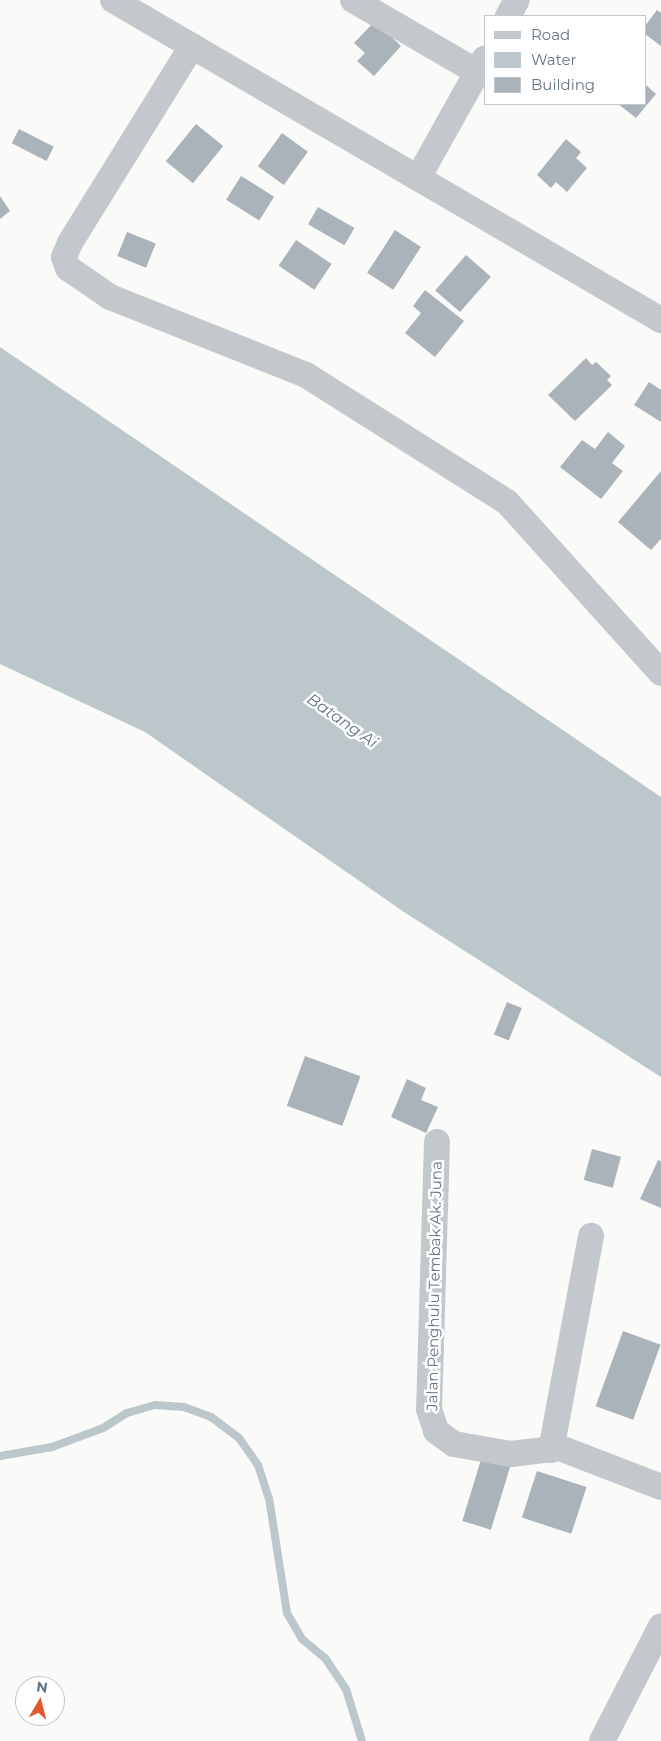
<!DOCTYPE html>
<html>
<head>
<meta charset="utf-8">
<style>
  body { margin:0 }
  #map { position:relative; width:661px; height:1741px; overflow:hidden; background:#fafaf8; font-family:Montserrat,sans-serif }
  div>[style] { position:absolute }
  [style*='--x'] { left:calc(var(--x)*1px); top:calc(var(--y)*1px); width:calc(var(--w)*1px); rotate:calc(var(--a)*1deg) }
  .water>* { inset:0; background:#bbc7cb }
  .stream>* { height:8px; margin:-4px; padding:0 4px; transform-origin:4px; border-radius:4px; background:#bbc7cb }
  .building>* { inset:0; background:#aab3b9; transform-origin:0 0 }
  .minor>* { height:26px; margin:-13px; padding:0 13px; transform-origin:13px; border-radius:13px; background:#c3c8cc }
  span { translate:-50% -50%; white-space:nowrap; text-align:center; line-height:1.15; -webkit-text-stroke:5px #fff; paint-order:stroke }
  .street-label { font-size:15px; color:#657683 }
  .water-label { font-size:16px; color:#60757c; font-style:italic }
  .legend { position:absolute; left:484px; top:15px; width:162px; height:90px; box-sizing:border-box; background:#fff; border:1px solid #c1c8cd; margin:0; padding:6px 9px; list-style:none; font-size:15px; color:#657683 }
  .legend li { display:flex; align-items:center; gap:10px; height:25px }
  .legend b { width:25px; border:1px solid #c1c8cd }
  .north { position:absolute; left:15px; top:1676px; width:50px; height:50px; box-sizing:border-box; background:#fff; border:1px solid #c1c8cd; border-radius:50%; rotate:8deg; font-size:14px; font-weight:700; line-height:20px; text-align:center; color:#657683 }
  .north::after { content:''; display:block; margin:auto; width:18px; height:22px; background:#e4572e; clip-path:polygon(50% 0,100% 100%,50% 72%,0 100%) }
</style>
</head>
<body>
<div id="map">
  <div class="water">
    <i style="clip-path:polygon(0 347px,661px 797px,661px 1077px,404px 912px,145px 732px,0 664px)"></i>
  </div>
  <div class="stream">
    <i style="--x:0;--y:1456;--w:53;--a:-9.8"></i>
    <i style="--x:52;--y:1447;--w:54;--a:-20.4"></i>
    <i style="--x:103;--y:1428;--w:28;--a:-32"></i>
    <i style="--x:127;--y:1413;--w:29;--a:-16"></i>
    <i style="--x:155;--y:1405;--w:29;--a:4"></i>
    <i style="--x:184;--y:1407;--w:29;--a:20"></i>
    <i style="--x:211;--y:1417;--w:35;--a:37"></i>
    <i style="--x:239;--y:1438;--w:33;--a:55"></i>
    <i style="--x:258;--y:1465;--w:35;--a:72"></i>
    <i style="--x:269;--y:1498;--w:116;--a:81.1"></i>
    <i style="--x:287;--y:1613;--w:30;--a:60"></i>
    <i style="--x:302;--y:1639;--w:30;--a:40"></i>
    <i style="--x:325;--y:1658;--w:37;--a:56"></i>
    <i style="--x:346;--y:1689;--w:54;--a:72.9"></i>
  </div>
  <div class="building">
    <i style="clip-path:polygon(657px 10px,661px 13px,661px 46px,645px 34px,645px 26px)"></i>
    <i style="clip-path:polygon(375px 21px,401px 46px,374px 76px,357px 61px,365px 53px,354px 43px)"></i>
    <i style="clip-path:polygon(645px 84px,656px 94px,636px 118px,618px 104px,645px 104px)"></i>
    <i style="left:196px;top:124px;width:35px;height:48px;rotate:39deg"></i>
    <i style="left:19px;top:129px;width:39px;height:16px;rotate:27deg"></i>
    <i style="left:282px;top:133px;width:32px;height:41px;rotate:36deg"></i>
    <i style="clip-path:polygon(566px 139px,581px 152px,576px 158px,587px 168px,567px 192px,556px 182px,551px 188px,537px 175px)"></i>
    <i style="left:241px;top:176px;width:39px;height:28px;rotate:32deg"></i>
    <i style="clip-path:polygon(0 196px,10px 211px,0 219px)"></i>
    <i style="left:318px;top:207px;width:42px;height:20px;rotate:30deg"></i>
    <i style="left:395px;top:230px;width:31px;height:51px;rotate:33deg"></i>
    <i style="left:127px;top:232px;width:31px;height:26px;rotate:22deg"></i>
    <i style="left:296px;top:240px;width:43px;height:31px;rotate:34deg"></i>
    <i style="left:466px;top:255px;width:33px;height:47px;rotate:41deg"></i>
    <i style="clip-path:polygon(425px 290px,464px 321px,435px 357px,405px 333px,421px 313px,413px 306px)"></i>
    <i style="clip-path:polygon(586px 358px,592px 365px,596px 362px,611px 376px,607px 380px,612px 385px,575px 421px,548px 395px)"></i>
    <i style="clip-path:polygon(649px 382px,661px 390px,661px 422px,634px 405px)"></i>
    <i style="clip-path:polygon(608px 432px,625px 446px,612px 463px,623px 471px,601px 499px,560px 467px,582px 440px,595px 449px)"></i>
    <i style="clip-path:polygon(661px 471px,661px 539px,651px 550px,618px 522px)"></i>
    <i style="left:507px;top:1002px;width:16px;height:35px;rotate:22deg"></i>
    <i style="left:305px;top:1056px;width:59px;height:53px;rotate:20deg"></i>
    <i style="clip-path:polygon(407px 1079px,426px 1088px,421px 1100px,438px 1107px,426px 1133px,391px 1117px)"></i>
    <i style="left:592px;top:1149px;width:30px;height:32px;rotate:15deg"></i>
    <i style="clip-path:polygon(658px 1160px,661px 1161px,661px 1208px,640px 1199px)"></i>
    <i style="left:623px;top:1331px;width:40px;height:80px;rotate:20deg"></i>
    <i style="left:483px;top:1453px;width:30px;height:71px;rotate:17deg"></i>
    <i style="left:537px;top:1471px;width:52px;height:49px;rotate:18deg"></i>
  </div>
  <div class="minor">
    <i style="--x:113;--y:0;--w:635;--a:30.28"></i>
    <i style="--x:353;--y:0;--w:143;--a:30.1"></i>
    <i style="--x:508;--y:16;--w:18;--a:-61"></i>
    <i style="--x:192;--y:46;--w:232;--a:121.8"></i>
    <i style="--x:70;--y:243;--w:15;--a:113"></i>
    <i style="--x:64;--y:257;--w:12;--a:70"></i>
    <i style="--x:68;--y:268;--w:51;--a:34.6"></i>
    <i style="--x:110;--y:297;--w:211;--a:21.7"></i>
    <i style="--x:306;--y:375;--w:238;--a:32.3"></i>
    <i style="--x:507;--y:502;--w:230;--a:48"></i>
    <i style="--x:418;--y:178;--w:137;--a:-60.8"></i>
    <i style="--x:437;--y:1142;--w:267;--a:91.7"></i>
    <i style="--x:429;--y:1409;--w:23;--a:72"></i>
    <i style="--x:436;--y:1431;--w:22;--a:36"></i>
    <i style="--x:454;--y:1444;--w:58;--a:10"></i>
    <i style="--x:511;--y:1454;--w:49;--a:-7"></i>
    <i style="--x:560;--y:1448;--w:108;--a:21.1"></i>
    <i style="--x:551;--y:1450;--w:218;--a:-79.4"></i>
    <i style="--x:602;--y:1741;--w:129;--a:-62.8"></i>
  </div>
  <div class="street-label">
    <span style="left:434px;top:1286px;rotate:-89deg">Jalan Penghulu Tembak Ak. Juna</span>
  </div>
  <div class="water-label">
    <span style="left:342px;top:721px;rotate:35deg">Batang Ai</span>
  </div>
  <ul class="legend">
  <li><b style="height:6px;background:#c3c8cc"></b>Road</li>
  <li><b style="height:14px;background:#bbc7cb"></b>Water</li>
  <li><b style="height:14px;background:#aab3b9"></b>Building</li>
  </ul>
  <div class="north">N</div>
</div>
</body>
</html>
